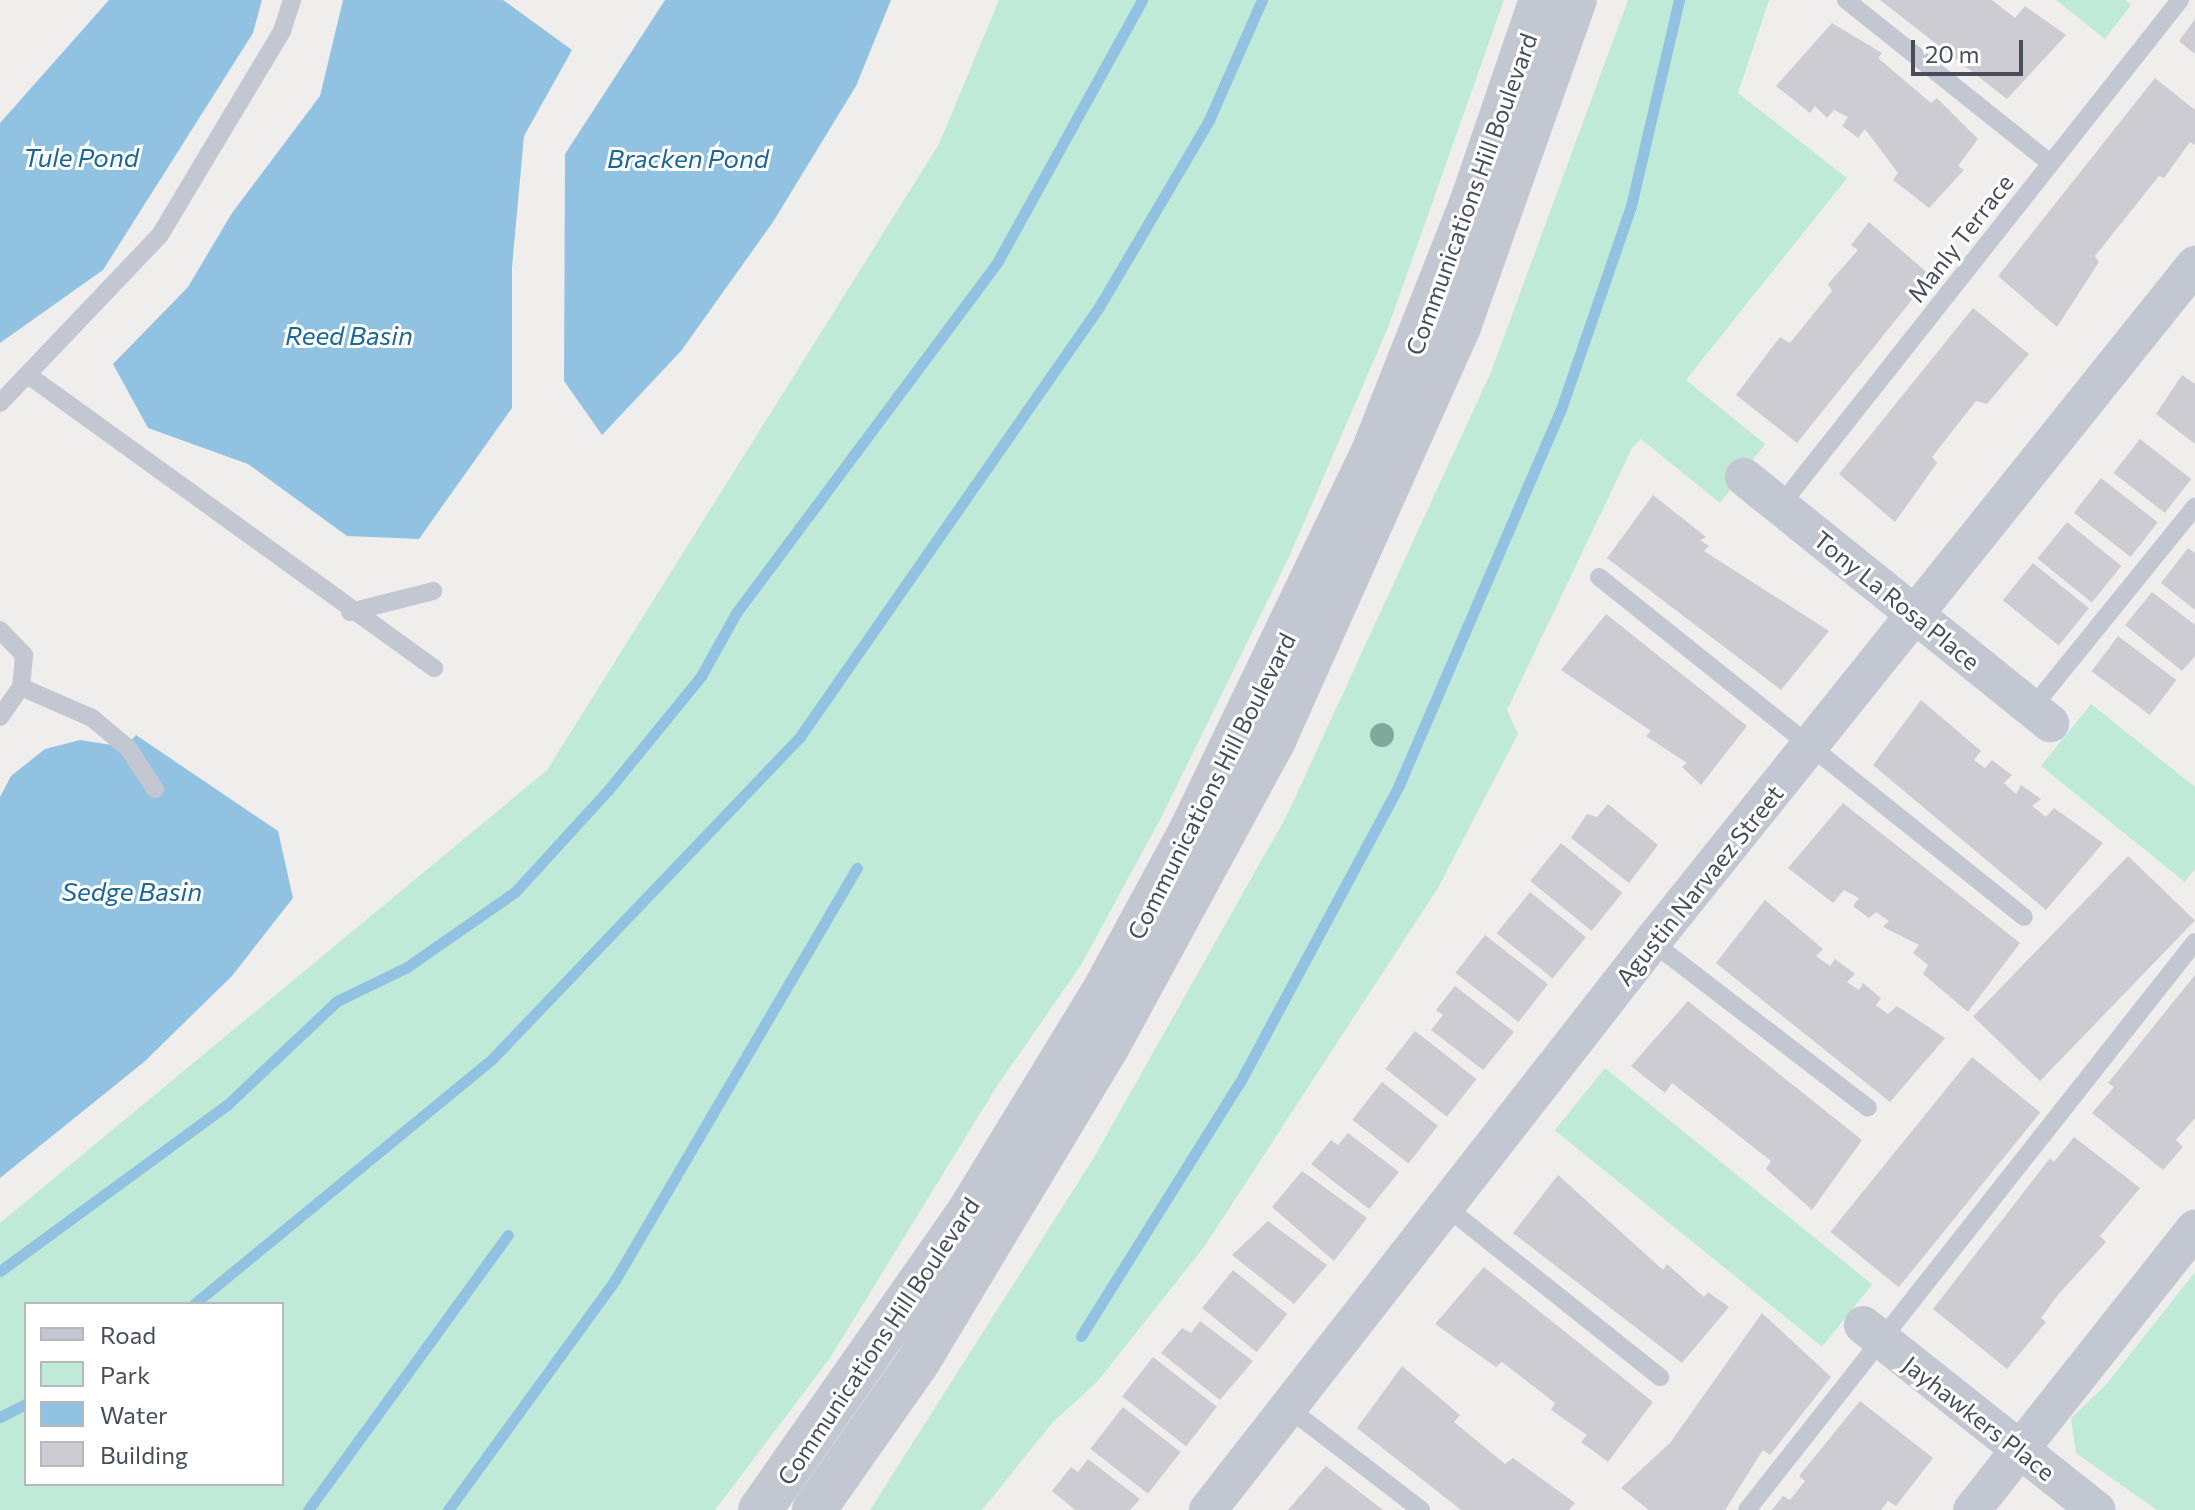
<!DOCTYPE html>
<html>
<head>
<meta charset="utf-8">
<style>
  body { margin:0 }
  #map { position:relative; width:2195px; height:1510px; overflow:hidden; background:#f0eeed; font-family:Commissioner,sans-serif }
  div>[style] { position:absolute }
  [style*='--x'] { left:calc(var(--x)*1px); top:calc(var(--y)*1px); width:calc(var(--w)*1px); rotate:calc(var(--a)*1deg) }
  .green>* { inset:0; background:#c0ead8; transform-origin:0 0 }
  .water>* { inset:0; background:#91c2e2 }
  .stream>* { height:11px; margin:-5.5px; padding:0 5.5px; transform-origin:5.5px; border-radius:5.5px; background:#91c2e2 }
  .building>* { inset:0; background:#ccccd2; transform-origin:0 0 }
  .service>* { height:18px; margin:-9px; padding:0 9px; transform-origin:9px; border-radius:9px; background:#c2c7d1 }
  .minor>* { height:38px; margin:-19px; padding:0 19px; transform-origin:19px; border-radius:19px; background:#c2c7d1 }
  .tertiary>* { height:44px; margin:-22px; padding:0 22px; transform-origin:22px; border-radius:22px; background:#c2c7d1 }
  .trees>* { width:24px; height:24px; margin:-12px; border-radius:50%; background:#7eaa9c }
  span { translate:-50% -50%; white-space:nowrap; text-align:center; line-height:1.15; -webkit-text-stroke:6px #fff; paint-order:stroke }
  .street-label { font-size:24px; color:#484d59 }
  .water-label { font-size:26px; color:#1a6799; font-style:italic }
  .legend { position:absolute; left:24px; top:1302px; width:260px; height:184px; box-sizing:border-box; background:#fff; border:2px solid #b6b8bd; margin:0; padding:10px 14px; list-style:none; font-size:24px; color:#484d59 }
  .legend li { display:flex; align-items:center; gap:16px; height:40px }
  .legend b { width:40px; border:2px solid #b6b8bd }
  .scale { position:absolute; left:1911px; top:40px; width:112px; height:36px; box-sizing:border-box; border:4px solid #484d59; border-top:0; padding-left:10px; font-size:24px; line-height:28px; white-space:nowrap; color:#484d59; -webkit-text-stroke:6px #fff; paint-order:stroke }
</style>
</head>
<body>
<div id="map">
  <div class="green">
    <i style="clip-path:polygon(evenodd,999px 0,1504px 0,1389px 325px,1290px 555px,1161px 818px,1081px 965px,997px 1086px,830px 1358px,715px 1510px,0 1510px,0 1223px,547px 770px,939px 144px,999px 0,26px 1304px,282px 1304px,282px 1484px,26px 1484px,26px 1304px)"></i>
    <i style="clip-path:polygon(1628px 0,1769px 0,1738px 93px,1847px 178px,1686px 380px,1765px 444px,1720px 503px,1641px 439px,1632px 448px,1507px 710px,1518px 734px,1438px 888px,1204px 1247px,1097px 1382px,1053px 1422px,982px 1510px,870px 1510px,1093px 1159px,1287px 815px,1491px 372px)"></i>
    <i style="clip-path:polygon(2056px 0,2125px 0,2131px 5px,2105px 39px)"></i>
    <i style="clip-path:polygon(2091px 704px,2195px 787px,2195px 869px,2185px 882px,2041px 766px)"></i>
    <i style="left:1605px;top:1068px;width:344px;height:80px;rotate:39deg"></i>
    <i style="clip-path:polygon(2195px 1272px,2195px 1510px,2157px 1510px,2076px 1453px,2071px 1418px,2105px 1386px)"></i>
  </div>
  <div class="water">
    <i style="clip-path:polygon(109px 0,262px 0,253px 33px,103px 270px,0 343px,0 123px)"></i>
    <i style="clip-path:polygon(343px 0,503px 0,572px 50px,524px 136px,512px 267px,512px 408px,419px 539px,347px 536px,248px 464px,148px 428px,113px 364px,188px 287px,232px 213px,320px 96px)"></i>
    <i style="clip-path:polygon(665px 0,891px 0,856px 86px,773px 222px,681px 351px,602px 435px,564px 381px,565px 154px)"></i>
    <i style="clip-path:polygon(136px 735px,278px 831px,293px 898px,232px 976px,144px 1062px,0 1178px,0 797px,11px 776px,45px 749px,80px 740px,125px 747px)"></i>
  </div>
  <div class="stream">
    <i style="--x:0;--y:1271;--w:281;--a:-36.2"></i>
    <i style="--x:227;--y:1105;--w:151;--a:-43.4"></i>
    <i style="--x:337;--y:1001;--w:78;--a:-25.9"></i>
    <i style="--x:407;--y:967;--w:131;--a:-34.8"></i>
    <i style="--x:515;--y:892;--w:139;--a:-47.6"></i>
    <i style="--x:609;--y:789;--w:146;--a:-50.8"></i>
    <i style="--x:701;--y:676;--w:72;--a:-60.9"></i>
    <i style="--x:736;--y:613;--w:439;--a:-53.3"></i>
    <i style="--x:998;--y:261;--w:298;--a:-61.1"></i>
    <i style="--x:194;--y:1304;--w:387;--a:-39.4"></i>
    <i style="--x:493;--y:1058;--w:443;--a:-46.3"></i>
    <i style="--x:799;--y:738;--w:525;--a:-55.16"></i>
    <i style="--x:1099;--y:307;--w:217;--a:-59.5"></i>
    <i style="--x:1209;--y:120;--w:131;--a:-66.2"></i>
    <i style="--x:1081;--y:1336;--w:300;--a:-58"></i>
    <i style="--x:1240;--y:1082;--w:337;--a:-61.8"></i>
    <i style="--x:1399;--y:785;--w:406;--a:-66.7"></i>
    <i style="--x:1560;--y:412;--w:218;--a:-71"></i>
    <i style="--x:1631;--y:206;--w:212;--a:-76.9"></i>
    <i style="--x:0;--y:1417;--w:29;--a:-27"></i>
    <i style="--x:308;--y:1510;--w:340;--a:-54"></i>
    <i style="--x:448;--y:1510;--w:284;--a:-54"></i>
    <i style="--x:615;--y:1280;--w:478;--a:-59.6"></i>
  </div>
  <div class="building">
    <i style="clip-path:polygon(1880px 0,1992px 0,2015px 18px,2025px 6px,2066px 35px,2007px 99px)"></i>
    <i style="clip-path:polygon(2195px 19px,2195px 54px,2179px 41px)"></i>
    <i style="clip-path:polygon(1832px 23px,1882px 53px,1878px 58px,1931px 103px,1937px 98px,1978px 139px,1958px 166px,1964px 170px,1929px 208px,1893px 180px,1898px 173px,1865px 129px,1858px 138px,1842px 126px,1848px 117px,1834px 110px,1827px 118px,1815px 106px,1810px 113px,1776px 86px)"></i>
    <i style="clip-path:polygon(2155px 78px,2195px 110px,2195px 145px,2190px 142px,2164px 178px,2159px 176px,2095px 256px,2099px 262px,2057px 327px,1998px 276px)"></i>
    <i style="clip-path:polygon(1869px 222px,1931px 276px,1797px 443px,1736px 395px,1780px 337px,1790px 343px,1832px 291px,1828px 284px,1858px 250px,1851px 245px)"></i>
    <i style="clip-path:polygon(1973px 308px,2029px 354px,1987px 404px,1976px 401px,1932px 457px,1937px 463px,1895px 522px,1839px 474px)"></i>
    <i style="clip-path:polygon(2182px 375px,2195px 384px,2195px 444px,2156px 414px)"></i>
    <i style="left:2140px;top:439px;width:65px;height:43px;rotate:38deg"></i>
    <i style="left:2101px;top:478px;width:72px;height:44px;rotate:38deg"></i>
    <i style="clip-path:polygon(1653px 495px,1706px 537px,1700px 540px,1709px 546px,1704px 551px,1829px 631px,1781px 690px,1607px 558px)"></i>
    <i style="left:2067px;top:522px;width:70px;height:47px;rotate:39deg"></i>
    <i style="clip-path:polygon(2188px 548px,2195px 553px,2195px 610px,2161px 583px)"></i>
    <i style="left:2033px;top:563px;width:72px;height:48px;rotate:39deg"></i>
    <i style="clip-path:polygon(2152px 592px,2195px 625px,2195px 656px,2182px 671px,2125px 625px)"></i>
    <i style="clip-path:polygon(1606px 614px,1747px 726px,1701px 785px,1682px 767px,1687px 763px,1646px 736px,1651px 731px,1561px 670px)"></i>
    <i style="left:2118px;top:636px;width:73px;height:44px;rotate:37deg"></i>
    <i style="clip-path:polygon(1921px 700px,1981px 751px,1974px 760px,1985px 768px,1992px 760px,2012px 775px,2004px 783px,2016px 794px,2021px 785px,2041px 799px,2032px 806px,2046px 817px,2054px 808px,2103px 843px,2046px 910px,1873px 765px)"></i>
    <i style="clip-path:polygon(1843px 803px,2020px 943px,1968px 1012px,1923px 974px,1928px 965px,1913px 953px,1919px 945px,1883px 927px,1889px 921px,1876px 912px,1869px 918px,1853px 906px,1859px 898px,1844px 890px,1833px 903px,1788px 868px)"></i>
    <i style="clip-path:polygon(1608px 804px,1658px 845px,1629px 883px,1571px 838px,1587px 814px,1597px 817px)"></i>
    <i style="left:1561px;top:843px;width:79px;height:49px;rotate:39deg"></i>
    <i style="left:2128px;top:856px;width:93px;height:223px;rotate:44deg"></i>
    <i style="left:1530px;top:892px;width:72px;height:53px;rotate:39deg"></i>
    <i style="clip-path:polygon(1765px 900px,1823px 949px,1816px 956px,1830px 966px,1835px 959px,1855px 974px,1847px 982px,1859px 990px,1863px 983px,1881px 998px,1876px 1005px,1888px 1014px,1897px 1006px,1945px 1038px,1890px 1102px,1716px 963px)"></i>
    <i style="left:1485px;top:935px;width:80px;height:48px;rotate:38deg"></i>
    <i style="clip-path:polygon(2195px 975px,2195px 1118px,2176px 1140px,2183px 1147px,2163px 1170px,2092px 1113px,2114px 1087px,2108px 1083px)"></i>
    <i style="clip-path:polygon(1455px 986px,1514px 1032px,1483px 1070px,1431px 1030px,1443px 1015px,1436px 1010px)"></i>
    <i style="clip-path:polygon(1688px 1001px,1862px 1140px,1812px 1210px,1766px 1169px,1771px 1161px,1672px 1083px,1665px 1093px,1631px 1066px)"></i>
    <i style="left:1415px;top:1031px;width:78px;height:48px;rotate:38deg"></i>
    <i style="left:1972px;top:1057px;width:88px;height:225px;rotate:39deg"></i>
    <i style="left:1382px;top:1082px;width:71px;height:48px;rotate:38deg"></i>
    <i style="clip-path:polygon(1348px 1133px,1399px 1172px,1369px 1209px,1311px 1164px,1331px 1140px,1338px 1145px)"></i>
    <i style="clip-path:polygon(2074px 1137px,2140px 1188px,2100px 1236px,2106px 1242px,2057px 1296px,2041px 1318px,2046px 1322px,2007px 1369px,1933px 1309px,2050px 1158px,2054px 1162px)"></i>
    <i style="clip-path:polygon(1302px 1171px,1367px 1218px,1334px 1261px,1272px 1207px)"></i>
    <i style="clip-path:polygon(1558px 1175px,1663px 1270px,1667px 1264px,1704px 1297px,1708px 1292px,1729px 1307px,1682px 1363px,1513px 1233px)"></i>
    <i style="clip-path:polygon(1268px 1221px,1327px 1265px,1294px 1304px,1232px 1255px)"></i>
    <i style="clip-path:polygon(1484px 1267px,1653px 1402px,1608px 1462px,1581px 1442px,1587px 1435px,1551px 1410px,1555px 1403px,1502px 1362px,1496px 1367px,1435px 1324px)"></i>
    <i style="left:1233px;top:1270px;width:70px;height:49px;rotate:39deg"></i>
    <i style="clip-path:polygon(1762px 1313px,1831px 1377px,1770px 1455px,1763px 1450px,1725px 1510px,1649px 1510px,1621px 1488px,1670px 1443px)"></i>
    <i style="clip-path:polygon(1200px 1321px,1253px 1361px,1220px 1400px,1161px 1353px,1182px 1328px,1191px 1333px)"></i>
    <i style="left:1153px;top:1357px;width:81px;height:50px;rotate:38deg"></i>
    <i style="clip-path:polygon(1402px 1366px,1460px 1415px,1454px 1422px,1505px 1464px,1513px 1458px,1575px 1503px,1569px 1510px,1461px 1510px,1357px 1428px)"></i>
    <i style="clip-path:polygon(1860px 1401px,1933px 1458px,1896px 1506px,1888px 1501px,1881px 1510px,1772px 1510px,1783px 1496px,1790px 1500px,1805px 1481px,1799px 1476px)"></i>
    <i style="left:1123px;top:1407px;width:73px;height:53px;rotate:38deg"></i>
    <i style="clip-path:polygon(1088px 1459px,1140px 1499px,1130px 1510px,1075px 1510px,1052px 1491px,1071px 1467px,1078px 1472px)"></i>
    <i style="clip-path:polygon(1326px 1466px,1383px 1510px,1288px 1510px)"></i>
  </div>
  <div class="service">
    <i style="--x:1846;--y:0;--w:261;--a:38.6"></i>
    <i style="--x:28;--y:375;--w:501;--a:35.82"></i>
    <i style="--x:0;--y:403;--w:232;--a:-46.4"></i>
    <i style="--x:160;--y:235;--w:238;--a:-59.1"></i>
    <i style="--x:282;--y:31;--w:33;--a:-72"></i>
    <i style="--x:1780;--y:506;--w:645;--a:-51.67"></i>
    <i style="--x:1599;--y:577;--w:544;--a:38.66"></i>
    <i style="--x:350;--y:612;--w:86;--a:-14.2"></i>
    <i style="--x:0;--y:630;--w:35;--a:46"></i>
    <i style="--x:24;--y:655;--w:32;--a:95"></i>
    <i style="--x:2032;--y:708;--w:259;--a:-51"></i>
    <i style="--x:0;--y:717;--w:37;--a:-55"></i>
    <i style="--x:21;--y:687;--w:77;--a:23.6"></i>
    <i style="--x:92;--y:718;--w:47;--a:39.8"></i>
    <i style="--x:128;--y:748;--w:49;--a:56.6"></i>
    <i style="--x:1652;--y:942;--w:272;--a:37.5"></i>
    <i style="--x:1445;--y:1206;--w:275;--a:38.5"></i>
    <i style="--x:1287;--y:1407;--w:169;--a:37.5"></i>
    <i style="--x:1747;--y:1510;--w:723;--a:-51.74"></i>
  </div>
  <div class="minor">
    <i style="--x:1744;--y:477;--w:393;--a:38.8"></i>
    <i style="--x:1863;--y:1325;--w:298;--a:38.4"></i>
    <i style="--x:1208;--y:1510;--w:721;--a:-51.99"></i>
    <i style="--x:1652;--y:942;--w:868;--a:-51.27"></i>
    <i style="--x:1972;--y:1510;--w:359;--a:-51.6"></i>
  </div>
  <div class="tertiary">
    <i style="--x:760;--y:1510;--w:363;--a:-55"></i>
    <i style="--x:968;--y:1213;--w:267;--a:-58.6"></i>
    <i style="--x:1107;--y:985;--w:172;--a:-61.5"></i>
    <i style="--x:1189;--y:834;--w:422;--a:-64.3"></i>
    <i style="--x:1372;--y:454;--w:266;--a:-68.4"></i>
    <i style="--x:1470;--y:207;--w:219;--a:-71.1"></i>
    <i style="--x:814;--y:1510;--w:181;--a:-54.9"></i>
    <i style="--x:918;--y:1362;--w:369;--a:-59"></i>
    <i style="--x:1108;--y:1046;--w:350;--a:-61.5"></i>
    <i style="--x:1275;--y:738;--w:450;--a:-65.9"></i>
    <i style="--x:1459;--y:327;--w:347;--a:-70.5"></i>
  </div>
  <div class="trees">
    <i style="left:1382px;top:735px"></i>
  </div>
  <div class="street-label">
    <span style="left:1471px;top:194px;rotate:-70deg">Communications Hill Boulevard</span>
    <span style="left:1960px;top:238px;rotate:-52deg">Manly Terrace</span>
    <span style="left:1897px;top:600px;rotate:39deg">Tony La Rosa Place</span>
    <span style="left:1211px;top:786px;rotate:-63deg">Communications Hill Boulevard</span>
    <span style="left:1699px;top:885px;rotate:-51deg">Agustin Narvaez Street</span>
    <span style="left:878px;top:1341px;rotate:-56deg">Communications Hill Boulevard</span>
    <span style="left:1979px;top:1418px;rotate:38deg">Jayhawkers Place</span>
  </div>
  <div class="water-label">
    <span style="left:81px;top:157px">Tule Pond</span>
    <span style="left:688px;top:158px">Bracken Pond</span>
    <span style="left:349px;top:335px">Reed Basin</span>
    <span style="left:132px;top:891px">Sedge Basin</span>
  </div>
  <ul class="legend">
  <li><b style="height:10px;background:#c2c7d1"></b>Road</li>
  <li><b style="height:22px;background:#c0ead8"></b>Park</li>
  <li><b style="height:22px;background:#91c2e2"></b>Water</li>
  <li><b style="height:22px;background:#ccccd2"></b>Building</li>
  </ul>
  <div class="scale">20 m</div>
</div>
</body>
</html>
